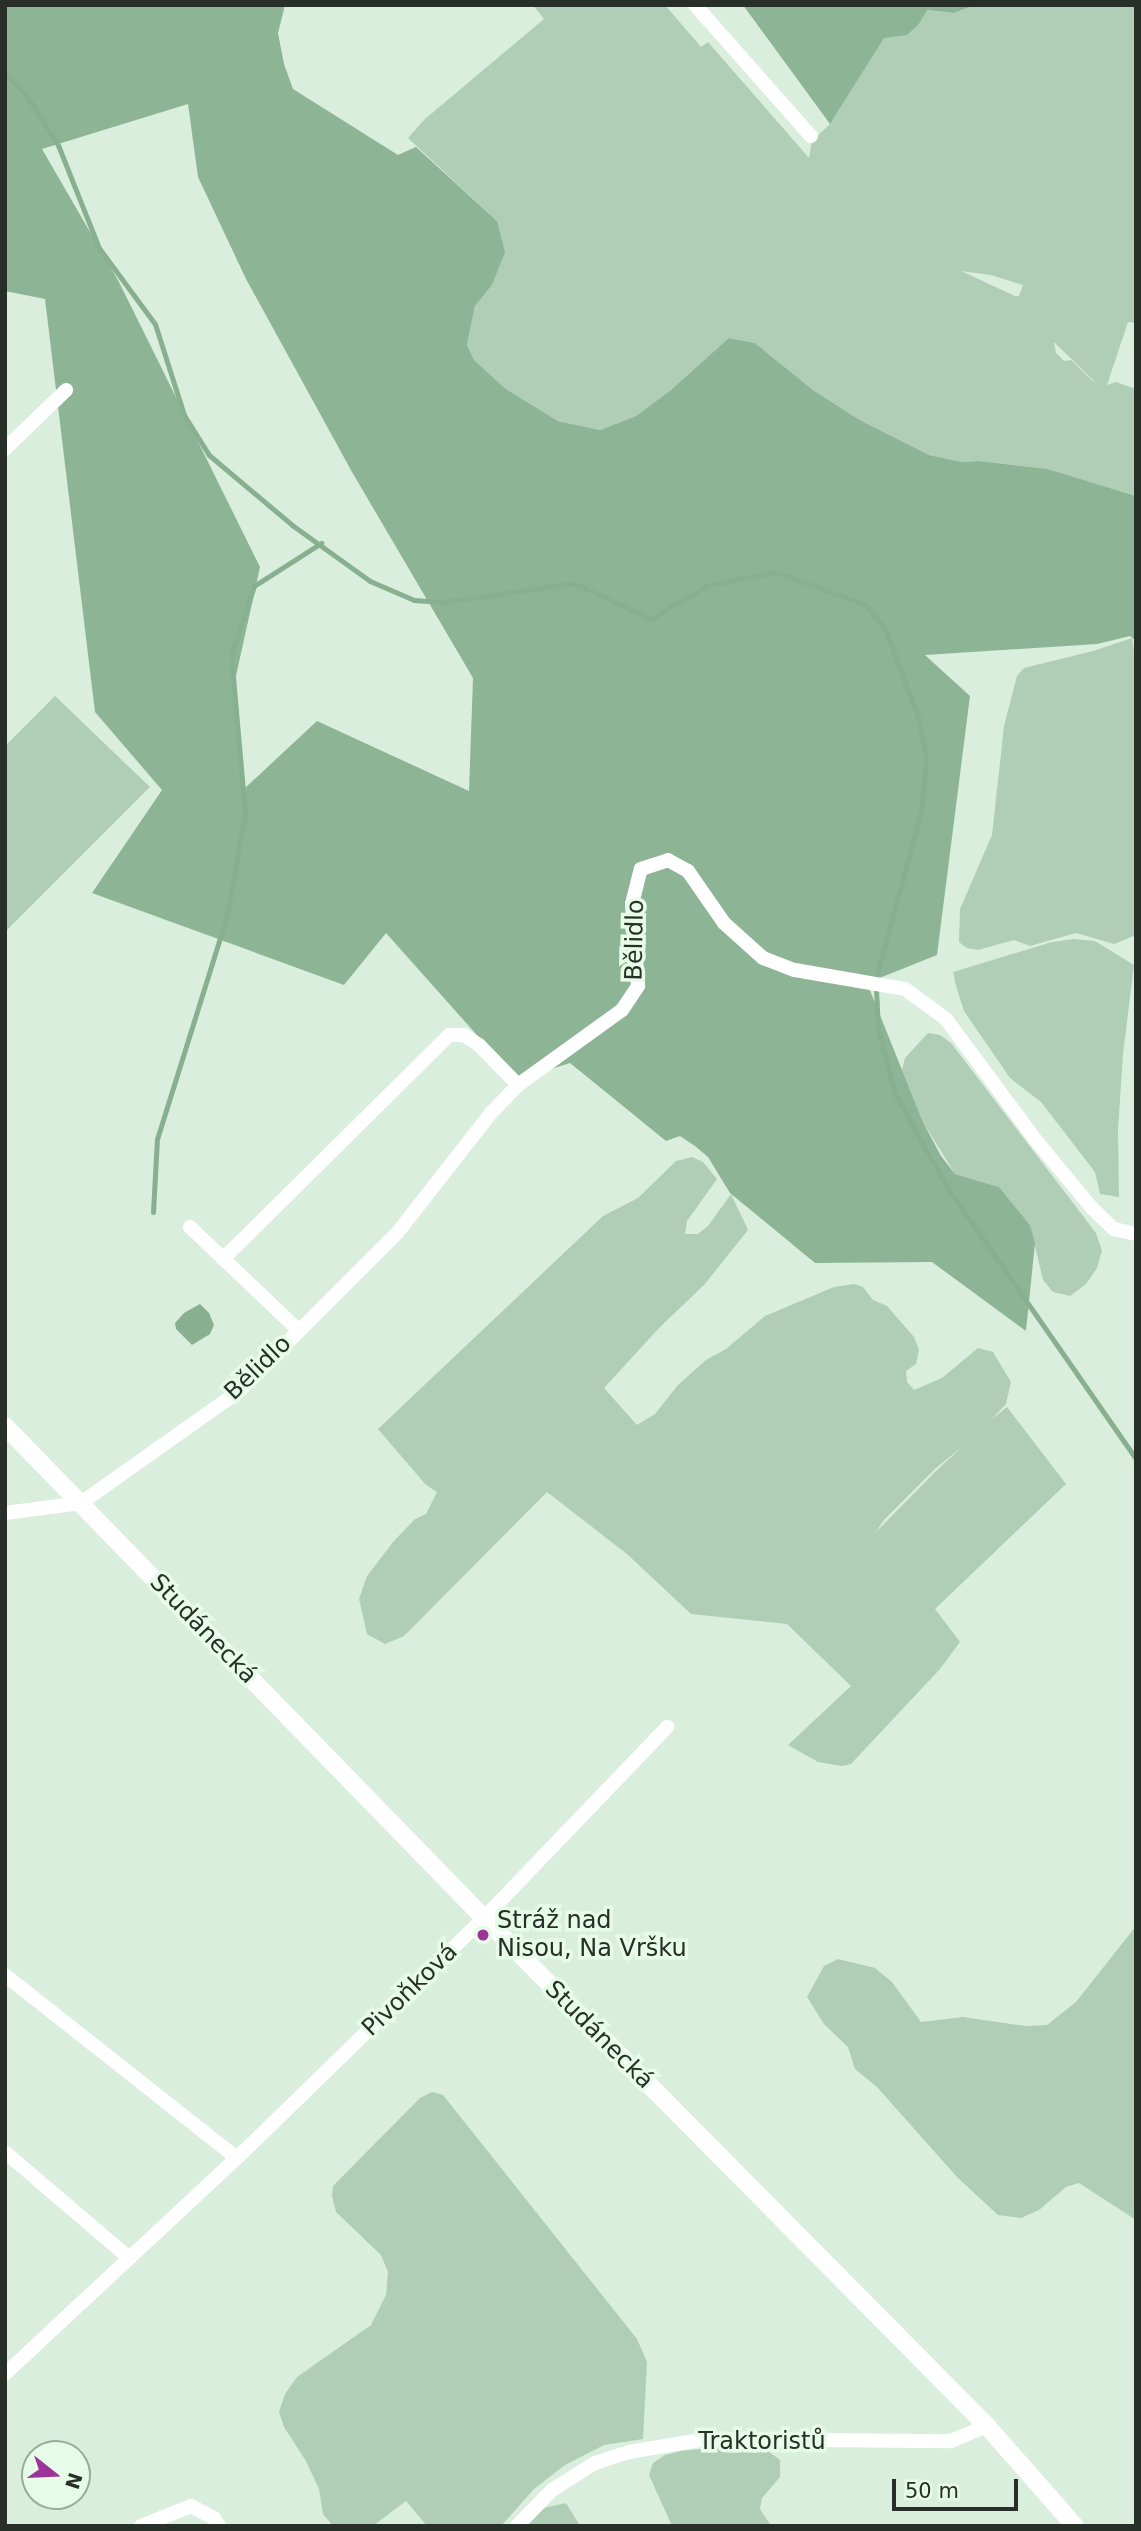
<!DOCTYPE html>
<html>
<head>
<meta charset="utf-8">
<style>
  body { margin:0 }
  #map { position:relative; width:1141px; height:2531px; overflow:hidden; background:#d9eedc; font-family:"DejaVu Sans",sans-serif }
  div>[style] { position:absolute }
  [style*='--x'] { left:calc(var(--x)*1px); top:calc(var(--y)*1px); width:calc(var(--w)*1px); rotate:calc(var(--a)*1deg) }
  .green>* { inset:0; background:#afceb5 }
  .forest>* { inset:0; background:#8db595 }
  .water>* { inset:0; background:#88b090 }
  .stream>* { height:5px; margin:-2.5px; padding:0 2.5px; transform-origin:2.5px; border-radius:2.5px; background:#88b090 }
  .minor>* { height:14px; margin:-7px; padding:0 7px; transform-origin:7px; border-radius:7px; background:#fff }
  .tertiary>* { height:18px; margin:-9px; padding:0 9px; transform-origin:9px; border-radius:9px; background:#fff }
  .dots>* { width:19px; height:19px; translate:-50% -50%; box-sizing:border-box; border:4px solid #e6fce9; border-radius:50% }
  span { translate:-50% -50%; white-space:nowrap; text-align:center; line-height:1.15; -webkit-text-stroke:7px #e6fce9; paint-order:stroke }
  .street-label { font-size:24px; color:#272f28 }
  .poi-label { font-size:24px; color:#272f28 }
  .left { translate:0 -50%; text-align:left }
  .frame { position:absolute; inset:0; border:7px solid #272f28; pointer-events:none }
  .north { position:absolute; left:21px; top:2440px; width:70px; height:70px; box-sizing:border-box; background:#e6fce9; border:2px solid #9aaa9c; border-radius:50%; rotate:108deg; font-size:19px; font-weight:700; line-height:28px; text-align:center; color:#272f28 }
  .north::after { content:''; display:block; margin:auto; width:24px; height:32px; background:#9d3497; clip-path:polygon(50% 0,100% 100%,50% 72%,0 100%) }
  .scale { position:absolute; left:892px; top:2479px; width:126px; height:32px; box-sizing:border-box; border:4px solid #272f28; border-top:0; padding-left:9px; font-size:21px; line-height:24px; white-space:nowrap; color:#272f28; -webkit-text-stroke:5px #e6fce9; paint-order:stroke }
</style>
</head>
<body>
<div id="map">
  <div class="green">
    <i style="clip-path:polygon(evenodd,533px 5px,665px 5px,701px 47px,708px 42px,809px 158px,812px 141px,830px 124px,884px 37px,919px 24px,926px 10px,954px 13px,975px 5px,1136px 5px,1136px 323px,1128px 322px,1107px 385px,1116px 382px,1136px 389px,1136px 496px,1048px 469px,979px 461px,962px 462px,929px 455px,858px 419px,813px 390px,755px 343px,730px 338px,671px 390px,636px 416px,600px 430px,558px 421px,506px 389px,474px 360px,467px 345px,475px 306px,492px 285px,497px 221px,408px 138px,425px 119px,544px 19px,533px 5px,961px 271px,991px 275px,1023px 285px,1019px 296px,1015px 296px,961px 271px,533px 5px,1054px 342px,1095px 382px,1095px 383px,1071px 360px,1064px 361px,1056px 353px,1054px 342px)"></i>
    <i style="clip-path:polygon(1132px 638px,1136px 666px,1136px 935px,1114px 944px,1076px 933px,1030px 946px,1014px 940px,978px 950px,967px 948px,959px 942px,960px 909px,992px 835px,1004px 726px,1017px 676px,1024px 668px,1093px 651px)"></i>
    <i style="clip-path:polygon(55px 696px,150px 787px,5px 932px,5px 746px)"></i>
    <i style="clip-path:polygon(1074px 939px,1095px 941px,1134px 965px,1123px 1054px,1118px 1130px,1119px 1197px,1100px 1194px,1095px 1172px,1041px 1102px,1010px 1078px,964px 1011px,956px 986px,953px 972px,1052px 942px)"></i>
    <i style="clip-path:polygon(928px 1033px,940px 1035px,951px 1043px,1096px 1233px,1102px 1251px,1097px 1268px,1086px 1284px,1070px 1296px,1053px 1292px,1043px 1280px,1030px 1225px,999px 1187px,955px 1174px,923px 1122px,902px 1070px,905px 1058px)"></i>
    <i style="clip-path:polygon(evenodd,692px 1157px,703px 1162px,717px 1179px,687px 1221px,685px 1234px,698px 1234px,708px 1226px,731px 1194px,748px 1230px,704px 1285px,660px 1327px,604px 1388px,637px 1425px,655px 1414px,678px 1385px,706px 1360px,726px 1349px,765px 1316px,834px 1287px,854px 1284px,863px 1287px,873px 1300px,887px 1306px,914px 1337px,919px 1350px,916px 1364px,906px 1371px,907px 1382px,914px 1390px,942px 1378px,978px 1348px,993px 1352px,1011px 1382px,1006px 1404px,991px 1420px,1007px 1407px,1066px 1484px,935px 1609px,960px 1642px,940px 1669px,851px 1764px,842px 1766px,818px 1762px,788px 1745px,851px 1686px,787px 1624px,691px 1614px,627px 1554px,547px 1492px,404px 1636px,385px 1644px,367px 1634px,359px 1599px,367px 1576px,394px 1541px,415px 1519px,426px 1514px,437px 1492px,426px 1485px,378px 1429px,603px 1216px,638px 1198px,676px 1161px,692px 1157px,963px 1446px,935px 1472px,875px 1533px,884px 1520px,936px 1468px,963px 1446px)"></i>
    <i style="clip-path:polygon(1136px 1926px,1136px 2220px,1079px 2183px,1066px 2187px,1039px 2210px,1021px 2218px,998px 2215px,957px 2177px,877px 2087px,855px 2069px,848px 2047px,824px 2024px,807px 1997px,824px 1966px,838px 1959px,875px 1968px,892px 1982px,921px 2022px,963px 2017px,1025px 2026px,1047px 2025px,1076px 2002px)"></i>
    <i style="clip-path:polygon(432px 2092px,443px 2095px,637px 2339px,647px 2362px,643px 2439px,604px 2445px,565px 2465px,534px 2489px,501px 2526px,427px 2526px,406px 2501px,373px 2526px,333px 2526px,323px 2514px,319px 2489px,306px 2461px,284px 2427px,279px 2412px,285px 2394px,297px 2377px,371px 2325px,386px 2295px,388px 2272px,381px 2255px,336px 2212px,332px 2196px,333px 2186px,420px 2098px)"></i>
    <i style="clip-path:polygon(732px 2446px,765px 2449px,780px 2460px,780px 2477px,762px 2498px,760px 2509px,771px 2526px,672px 2526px,649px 2475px,653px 2463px,665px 2455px,681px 2451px)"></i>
    <i style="clip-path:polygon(566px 2503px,580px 2526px,526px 2526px,544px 2508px)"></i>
  </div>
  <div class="forest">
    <i style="clip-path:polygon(evenodd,5px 5px,285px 5px,278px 33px,284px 64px,293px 89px,398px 155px,416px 147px,497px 221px,505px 252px,492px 285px,475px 306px,467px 345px,474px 360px,506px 389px,558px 421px,600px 430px,636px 416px,671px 390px,729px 338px,755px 343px,813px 390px,858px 419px,929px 455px,962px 462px,979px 461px,1048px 469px,1136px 496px,1136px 641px,1130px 636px,1097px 644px,925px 655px,970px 696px,937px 955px,867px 983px,923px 1122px,941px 1156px,955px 1174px,999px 1187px,1030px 1225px,1035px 1243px,1026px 1331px,932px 1262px,815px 1263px,730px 1193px,708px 1157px,695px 1146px,680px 1136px,666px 1141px,570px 1063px,517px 1080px,386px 933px,344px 985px,92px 893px,162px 790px,95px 712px,45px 299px,5px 291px,5px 5px,188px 104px,198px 177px,246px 279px,352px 472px,473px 678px,469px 791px,317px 721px,245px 788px,234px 685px,260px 567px,119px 282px,42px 149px,188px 104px)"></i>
    <i style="clip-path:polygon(743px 5px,975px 5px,954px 13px,927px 10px,919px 24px,907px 35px,884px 38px,830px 124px)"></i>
  </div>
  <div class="water">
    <i style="clip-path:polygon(200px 1304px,209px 1313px,214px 1325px,210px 1334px,192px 1345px,176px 1329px,175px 1323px,184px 1313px)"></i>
  </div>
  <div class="stream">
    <i style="--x:5;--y:74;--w:31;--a:45"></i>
    <i style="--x:27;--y:96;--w:58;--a:57.7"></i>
    <i style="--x:58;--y:145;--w:111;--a:68.3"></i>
    <i style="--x:99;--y:248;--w:94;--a:53.6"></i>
    <i style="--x:155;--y:324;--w:96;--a:72.3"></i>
    <i style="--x:184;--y:415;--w:47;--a:58"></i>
    <i style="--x:209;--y:455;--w:109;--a:40.1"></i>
    <i style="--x:292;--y:525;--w:96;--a:35.7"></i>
    <i style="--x:370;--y:581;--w:48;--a:23.4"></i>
    <i style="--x:414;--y:600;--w:31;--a:4"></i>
    <i style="--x:445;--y:602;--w:130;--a:-8.4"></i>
    <i style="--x:574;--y:583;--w:84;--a:25.3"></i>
    <i style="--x:650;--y:619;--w:67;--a:-30.4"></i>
    <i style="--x:708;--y:585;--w:69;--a:-10.8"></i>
    <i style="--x:776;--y:572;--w:96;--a:20.1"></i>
    <i style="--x:866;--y:605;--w:31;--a:52"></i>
    <i style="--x:885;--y:629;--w:94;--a:69.4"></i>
    <i style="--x:918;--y:717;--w:42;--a:79"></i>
    <i style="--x:926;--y:758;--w:54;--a:95.3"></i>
    <i style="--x:921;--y:812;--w:175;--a:105.2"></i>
    <i style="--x:876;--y:989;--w:41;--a:87.2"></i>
    <i style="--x:878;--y:1030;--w:66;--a:75.1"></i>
    <i style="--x:895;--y:1094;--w:107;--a:60.8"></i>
    <i style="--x:947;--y:1187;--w:331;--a:55.2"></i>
    <i style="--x:153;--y:1212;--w:73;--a:-86.9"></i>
    <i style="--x:157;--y:1139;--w:231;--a:-72.6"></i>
    <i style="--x:226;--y:919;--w:107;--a:-79.7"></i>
    <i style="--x:245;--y:814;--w:160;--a:-95"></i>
    <i style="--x:231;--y:655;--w:73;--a:-71.6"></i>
    <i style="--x:254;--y:586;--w:80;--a:-32.7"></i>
  </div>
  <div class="minor">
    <i style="--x:695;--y:5;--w:175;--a:48.5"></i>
    <i style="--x:5;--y:449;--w:85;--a:-44"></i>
    <i style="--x:190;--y:1227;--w:149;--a:43.6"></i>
    <i style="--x:223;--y:1259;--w:318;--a:-44.7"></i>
    <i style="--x:449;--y:1035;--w:15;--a:0"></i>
    <i style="--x:464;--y:1035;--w:18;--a:34"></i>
    <i style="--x:479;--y:1045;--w:56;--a:45.7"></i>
    <i style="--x:5;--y:1513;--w:77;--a:-7.5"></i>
    <i style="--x:81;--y:1503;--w:192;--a:-35.3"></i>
    <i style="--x:238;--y:1392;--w:226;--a:-45"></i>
    <i style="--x:398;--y:1232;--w:151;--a:-52"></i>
    <i style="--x:491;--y:1113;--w:39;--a:-46"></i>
    <i style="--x:518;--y:1085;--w:128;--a:-35.8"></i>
    <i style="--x:622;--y:1010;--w:29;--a:-56"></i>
    <i style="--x:638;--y:986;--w:82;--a:-94.2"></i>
    <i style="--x:632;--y:904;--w:36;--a:-76"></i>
    <i style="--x:641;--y:869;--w:28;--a:-18"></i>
    <i style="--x:668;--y:860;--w:23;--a:29"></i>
    <i style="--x:688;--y:871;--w:63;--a:55.3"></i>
    <i style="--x:724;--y:923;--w:52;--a:41.9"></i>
    <i style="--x:763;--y:958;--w:34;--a:21"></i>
    <i style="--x:795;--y:970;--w:112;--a:9.8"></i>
    <i style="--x:905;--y:989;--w:51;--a:36.2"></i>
    <i style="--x:946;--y:1019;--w:148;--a:53.5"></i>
    <i style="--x:1034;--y:1138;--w:91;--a:50.4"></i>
    <i style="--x:1092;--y:1208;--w:30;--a:44"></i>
    <i style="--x:1114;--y:1229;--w:23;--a:13"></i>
    <i style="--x:5;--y:1975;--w:295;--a:38.3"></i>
    <i style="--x:5;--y:2152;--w:163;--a:40.5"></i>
    <i style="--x:5;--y:2374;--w:317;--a:-43"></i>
    <i style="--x:237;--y:2158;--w:344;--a:-44.2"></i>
    <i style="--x:484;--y:1918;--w:265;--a:-46.2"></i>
    <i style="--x:141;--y:2526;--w:54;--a:-21.8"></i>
    <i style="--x:191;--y:2506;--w:26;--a:28"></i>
    <i style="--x:214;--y:2518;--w:9;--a:58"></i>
    <i style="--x:517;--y:2526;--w:50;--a:-45.8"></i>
    <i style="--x:552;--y:2490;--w:51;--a:-32.1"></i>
    <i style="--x:595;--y:2463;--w:36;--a:-18"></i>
    <i style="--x:629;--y:2452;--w:79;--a:-9.5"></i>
    <i style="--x:707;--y:2439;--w:244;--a:0.5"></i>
    <i style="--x:951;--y:2441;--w:39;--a:-23"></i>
  </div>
  <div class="tertiary">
    <i style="--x:5;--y:1426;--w:687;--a:45.77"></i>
    <i style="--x:484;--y:1918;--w:715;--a:45.28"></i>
    <i style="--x:987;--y:2426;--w:133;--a:48.7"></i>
  </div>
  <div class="dots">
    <i style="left:483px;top:1935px;background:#9d3497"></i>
  </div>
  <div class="street-label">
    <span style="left:635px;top:940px;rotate:-89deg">Bělidlo</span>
    <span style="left:258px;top:1368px;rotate:-44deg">Bělidlo</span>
    <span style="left:203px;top:1629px;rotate:46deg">Studánecká</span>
    <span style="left:410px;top:1990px;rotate:-44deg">Pivoňková</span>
    <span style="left:599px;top:2035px;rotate:45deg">Studánecká</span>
    <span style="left:762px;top:2442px">Traktoristů</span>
  </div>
  <div class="poi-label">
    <span class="left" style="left:497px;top:1935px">Stráž nad<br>Nisou, Na Vršku</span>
  </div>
  <div class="frame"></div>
  <div class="north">N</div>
  <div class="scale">50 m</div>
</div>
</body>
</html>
